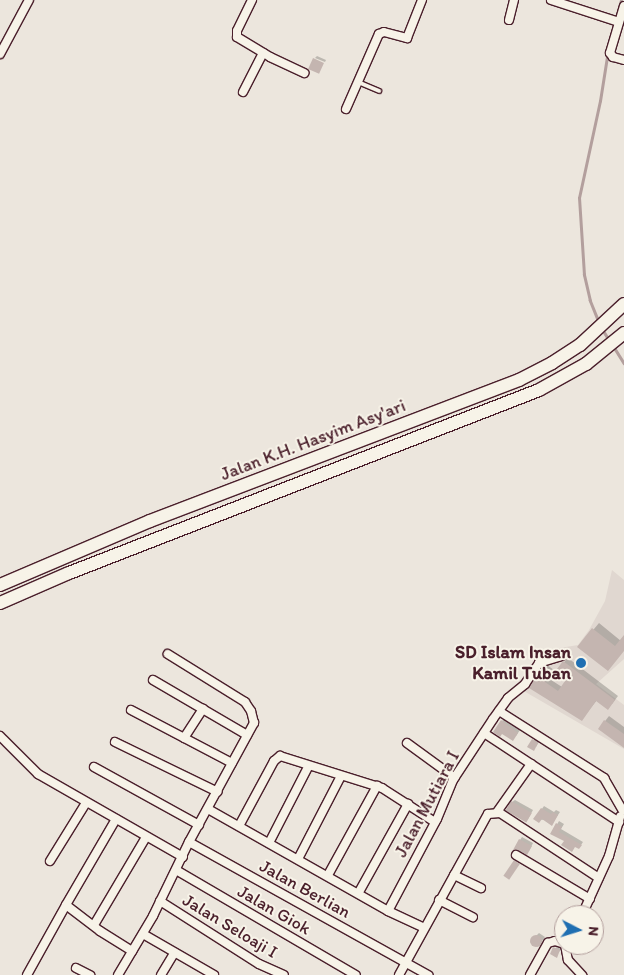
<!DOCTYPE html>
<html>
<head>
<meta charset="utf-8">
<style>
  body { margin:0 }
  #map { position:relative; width:624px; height:975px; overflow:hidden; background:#ece6dd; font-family:Itim,sans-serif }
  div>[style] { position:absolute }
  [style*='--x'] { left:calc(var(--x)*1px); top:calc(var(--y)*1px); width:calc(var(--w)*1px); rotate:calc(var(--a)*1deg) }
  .built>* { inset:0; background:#e0d7d0 }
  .shadow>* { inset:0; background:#0003; transform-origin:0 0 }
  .stream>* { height:2.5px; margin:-1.25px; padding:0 1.25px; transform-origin:1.25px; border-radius:1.25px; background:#b39f9d }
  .building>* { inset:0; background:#c4b5b0; transform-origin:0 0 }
  .round { border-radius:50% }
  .roads { filter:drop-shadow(1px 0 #4a1f2b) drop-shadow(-1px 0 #4a1f2b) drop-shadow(0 1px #4a1f2b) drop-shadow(0 -1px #4a1f2b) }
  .service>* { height:4px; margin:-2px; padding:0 2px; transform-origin:2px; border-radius:2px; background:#f7f3e8 }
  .minor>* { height:8px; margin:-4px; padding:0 4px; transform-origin:4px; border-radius:4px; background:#f7f3e8 }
  .trunk>* { height:12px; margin:-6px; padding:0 6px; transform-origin:6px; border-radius:6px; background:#f7f3e8 }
  .dots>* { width:14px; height:14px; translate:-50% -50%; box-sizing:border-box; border:2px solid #f7f3e8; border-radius:50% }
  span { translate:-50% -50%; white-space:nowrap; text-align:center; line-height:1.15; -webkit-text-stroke:4px #f7f3e8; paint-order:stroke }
  .street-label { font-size:18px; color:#4a1f2b }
  .poi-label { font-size:18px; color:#4a1f2b; font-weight:700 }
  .right { translate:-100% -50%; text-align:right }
  .north { position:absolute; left:554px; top:905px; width:50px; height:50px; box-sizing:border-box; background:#f7f3e8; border:1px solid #b29e9c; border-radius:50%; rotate:95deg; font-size:14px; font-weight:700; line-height:20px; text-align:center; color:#4a1f2b }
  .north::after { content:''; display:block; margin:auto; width:18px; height:22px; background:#1f6fb2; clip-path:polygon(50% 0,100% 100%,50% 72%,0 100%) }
</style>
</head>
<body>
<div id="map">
  <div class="built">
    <i style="clip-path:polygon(612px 570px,624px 580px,624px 659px,596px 684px,624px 705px,624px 749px,522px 690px,549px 654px,560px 648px,578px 645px,589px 630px,605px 601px)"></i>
  </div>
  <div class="shadow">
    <i style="clip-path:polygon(317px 56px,326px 60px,325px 62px,315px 58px)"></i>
    <i style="clip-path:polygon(599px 623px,621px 641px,624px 638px,624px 650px,579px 647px)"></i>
    <i style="clip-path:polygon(568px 658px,618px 696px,612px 704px,597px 700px,582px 719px,531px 688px,547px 665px,554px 670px,548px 678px,562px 687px,567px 680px,555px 672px)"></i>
    <i style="clip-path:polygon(609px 716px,624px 727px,624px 746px,599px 729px)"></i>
    <i style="clip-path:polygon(504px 719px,520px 730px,516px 736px,502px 721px)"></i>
    <i style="clip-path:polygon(536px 737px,540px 740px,536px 747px,529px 747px)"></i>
    <i style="clip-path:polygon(515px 800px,533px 810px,528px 819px,512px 802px)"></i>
    <i style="clip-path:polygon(544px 806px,554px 812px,556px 810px,560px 812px,554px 821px,535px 819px)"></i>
    <i style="clip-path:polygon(559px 821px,564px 824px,561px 829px,583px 842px,581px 845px,552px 833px)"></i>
    <i style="clip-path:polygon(522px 837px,533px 843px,529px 851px,520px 840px)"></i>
    <i style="clip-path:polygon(539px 933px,545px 937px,538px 947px,530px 942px)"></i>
    <i style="left:558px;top:945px;width:5px;height:11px;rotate:37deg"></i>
  </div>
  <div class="stream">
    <i style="--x:598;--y:321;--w:22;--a:-112"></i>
    <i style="--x:590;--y:301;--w:27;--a:-103"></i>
    <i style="--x:584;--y:275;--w:77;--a:-93.7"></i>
    <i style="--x:579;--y:198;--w:99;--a:-77.8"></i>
    <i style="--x:600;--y:101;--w:58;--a:-81"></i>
    <i style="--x:609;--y:44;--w:46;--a:-74.7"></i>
    <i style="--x:603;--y:330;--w:12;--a:59"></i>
    <i style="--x:614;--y:347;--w:19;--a:58"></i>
  </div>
  <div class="building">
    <i style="left:313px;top:58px;width:12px;height:12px;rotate:24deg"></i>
    <i style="clip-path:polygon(592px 628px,615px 646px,624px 635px,624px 651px,608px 671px,577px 647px)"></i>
    <i style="clip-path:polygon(563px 661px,615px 700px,608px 710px,596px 701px,582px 721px,529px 688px,542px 669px,550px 674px,545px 682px,558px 691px,565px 681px,554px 673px)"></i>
    <i style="clip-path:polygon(501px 720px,518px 733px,513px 741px,502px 734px,500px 737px,493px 732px)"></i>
    <i style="clip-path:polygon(604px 720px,624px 734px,624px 748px,598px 729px)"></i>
    <i style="clip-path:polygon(532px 739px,538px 743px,534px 751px,527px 747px)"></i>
    <i style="left:511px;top:801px;width:24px;height:11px;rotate:30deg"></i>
    <i style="clip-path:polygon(541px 808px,551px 814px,553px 812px,558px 815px,552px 826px,542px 819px,539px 823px,533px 819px)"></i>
    <i style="clip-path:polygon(556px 823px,562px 827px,559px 832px,582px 845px,579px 849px,575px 847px,572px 852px,561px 845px,564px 841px,550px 834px)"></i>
    <i style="clip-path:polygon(519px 839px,532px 846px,527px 855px,518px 850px,513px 850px)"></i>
    <i style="left:514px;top:860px;width:7px;height:19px;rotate:34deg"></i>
    <i class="round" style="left:530px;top:935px;width:12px;height:12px"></i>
    <i style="clip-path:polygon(553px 947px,560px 950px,557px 958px,550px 954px)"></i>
  </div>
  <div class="roads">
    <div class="service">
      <i style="--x:358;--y:82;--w:23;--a:23"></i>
    </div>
    <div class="minor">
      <i style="--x:252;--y:0;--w:34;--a:116"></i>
      <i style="--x:237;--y:31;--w:6;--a:90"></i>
      <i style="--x:237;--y:37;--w:39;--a:31"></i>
      <i style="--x:270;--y:57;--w:38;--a:25"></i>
      <i style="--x:551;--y:0;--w:71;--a:17.9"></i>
      <i style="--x:624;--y:6;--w:49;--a:106.6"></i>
      <i style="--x:610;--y:53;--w:5;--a:53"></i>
      <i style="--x:613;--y:57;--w:11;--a:15"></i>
      <i style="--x:509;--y:20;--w:21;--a:-76"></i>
      <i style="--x:0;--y:54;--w:61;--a:-61.8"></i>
      <i style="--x:243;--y:92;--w:44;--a:-62.9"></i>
      <i style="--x:346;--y:109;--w:82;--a:-66.3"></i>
      <i style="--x:379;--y:34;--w:5;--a:-22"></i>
      <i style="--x:384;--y:32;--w:24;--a:15"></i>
      <i style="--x:407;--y:38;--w:41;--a:-68.5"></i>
      <i style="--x:153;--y:680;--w:109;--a:30.3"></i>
      <i style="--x:131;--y:710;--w:114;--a:27.7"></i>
      <i style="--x:499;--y:711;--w:125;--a:32.5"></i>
      <i style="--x:604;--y:778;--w:38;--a:60"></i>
      <i style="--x:484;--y:733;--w:162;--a:33.4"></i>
      <i style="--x:0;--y:736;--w:54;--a:45"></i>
      <i style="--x:38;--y:774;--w:167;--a:29.8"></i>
      <i style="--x:184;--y:738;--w:35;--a:-57"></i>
      <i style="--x:115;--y:742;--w:114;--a:25.9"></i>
      <i style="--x:407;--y:743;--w:59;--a:36.1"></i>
      <i style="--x:94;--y:767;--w:120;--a:28.9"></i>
      <i style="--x:208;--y:809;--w:207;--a:29.5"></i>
      <i style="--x:388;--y:911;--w:40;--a:25"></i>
      <i style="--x:497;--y:812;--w:59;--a:-54.7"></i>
      <i style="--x:116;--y:819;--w:99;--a:120.2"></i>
      <i style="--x:66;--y:905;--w:43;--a:37.4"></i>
      <i style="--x:100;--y:931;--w:38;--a:32"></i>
      <i style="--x:239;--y:826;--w:74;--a:-61.7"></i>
      <i style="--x:274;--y:761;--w:8;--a:-40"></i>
      <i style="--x:280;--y:756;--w:107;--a:17.4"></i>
      <i style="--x:382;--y:788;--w:63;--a:32.7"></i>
      <i style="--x:189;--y:842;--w:274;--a:29.1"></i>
      <i style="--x:269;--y:843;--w:85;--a:-62.8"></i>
      <i style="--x:516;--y:855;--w:86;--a:30.7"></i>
      <i style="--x:298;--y:859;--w:93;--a:-62.6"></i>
      <i style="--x:50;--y:861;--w:68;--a:-58.2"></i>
      <i style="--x:176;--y:870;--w:208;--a:30.3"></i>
      <i style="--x:328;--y:875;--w:102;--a:-61.2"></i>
      <i style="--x:454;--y:875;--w:30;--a:26"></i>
      <i style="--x:359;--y:892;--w:101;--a:-60.9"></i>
      <i style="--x:439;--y:900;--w:38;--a:27"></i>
      <i style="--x:160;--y:901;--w:117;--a:32.5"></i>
      <i style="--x:259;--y:964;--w:27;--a:24"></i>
      <i style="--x:388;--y:911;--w:104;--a:-62"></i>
      <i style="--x:437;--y:819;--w:42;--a:-67.7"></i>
      <i style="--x:453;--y:780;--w:73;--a:-56.7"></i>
      <i style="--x:493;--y:719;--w:26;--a:-54"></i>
      <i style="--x:508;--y:698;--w:22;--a:-39"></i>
      <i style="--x:525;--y:684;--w:25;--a:-56"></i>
      <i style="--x:539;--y:663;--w:24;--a:-17"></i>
      <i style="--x:582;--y:915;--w:65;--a:-65.4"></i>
      <i style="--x:609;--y:856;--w:41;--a:-74.2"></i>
      <i style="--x:94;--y:925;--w:102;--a:-59.4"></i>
      <i style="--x:143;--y:934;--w:82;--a:30"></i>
      <i style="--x:565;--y:945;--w:15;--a:79"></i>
      <i style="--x:568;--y:960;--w:21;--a:47"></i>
      <i style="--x:76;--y:968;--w:16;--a:27"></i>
      <i style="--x:27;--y:975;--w:80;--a:-60.9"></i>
      <i style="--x:118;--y:975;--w:69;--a:-59.3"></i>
      <i style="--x:153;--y:916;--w:82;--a:-64.1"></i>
      <i style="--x:189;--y:842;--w:136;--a:-61.4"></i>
      <i style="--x:254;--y:723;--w:12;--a:-104"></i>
      <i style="--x:251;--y:711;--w:11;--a:-124"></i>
      <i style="--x:245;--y:702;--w:91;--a:-148.1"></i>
      <i style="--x:161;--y:975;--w:26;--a:-59"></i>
      <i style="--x:399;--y:975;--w:184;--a:-61.1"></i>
      <i style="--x:488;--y:814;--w:12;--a:-5"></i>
      <i style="--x:500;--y:813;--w:118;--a:33.3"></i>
      <i style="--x:530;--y:975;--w:37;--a:-61"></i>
      <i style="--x:548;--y:943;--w:7;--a:-16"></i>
      <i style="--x:555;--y:941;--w:9;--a:18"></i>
    </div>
    <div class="trunk">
      <i style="--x:0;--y:585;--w:163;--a:-23.1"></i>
      <i style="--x:150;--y:521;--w:395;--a:-20.9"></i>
      <i style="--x:519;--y:380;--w:37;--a:-27"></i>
      <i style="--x:552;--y:363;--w:33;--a:-33"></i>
      <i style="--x:580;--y:345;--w:60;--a:-43"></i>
      <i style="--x:0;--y:603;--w:75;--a:-23.5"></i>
      <i style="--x:69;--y:573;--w:504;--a:-21.27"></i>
      <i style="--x:539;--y:390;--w:54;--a:-29"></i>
      <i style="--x:586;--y:364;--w:49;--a:-39.2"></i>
    </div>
  </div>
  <div class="dots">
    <i style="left:581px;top:663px;background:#1f6fb2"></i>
  </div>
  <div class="street-label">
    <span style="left:313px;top:440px;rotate:-21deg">Jalan K.H. Hasyim Asy'ari</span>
    <span style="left:427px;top:804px;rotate:-62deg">Jalan Mutiara I</span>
    <span style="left:305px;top:889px;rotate:29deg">Jalan Berlian</span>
    <span style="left:274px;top:910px;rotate:30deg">Jalan Giok</span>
    <span style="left:230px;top:926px;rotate:31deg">Jalan Seloaji I</span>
  </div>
  <div class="poi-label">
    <span class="right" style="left:571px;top:663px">SD Islam Insan<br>Kamil Tuban</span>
  </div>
  <div class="north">N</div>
</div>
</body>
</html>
